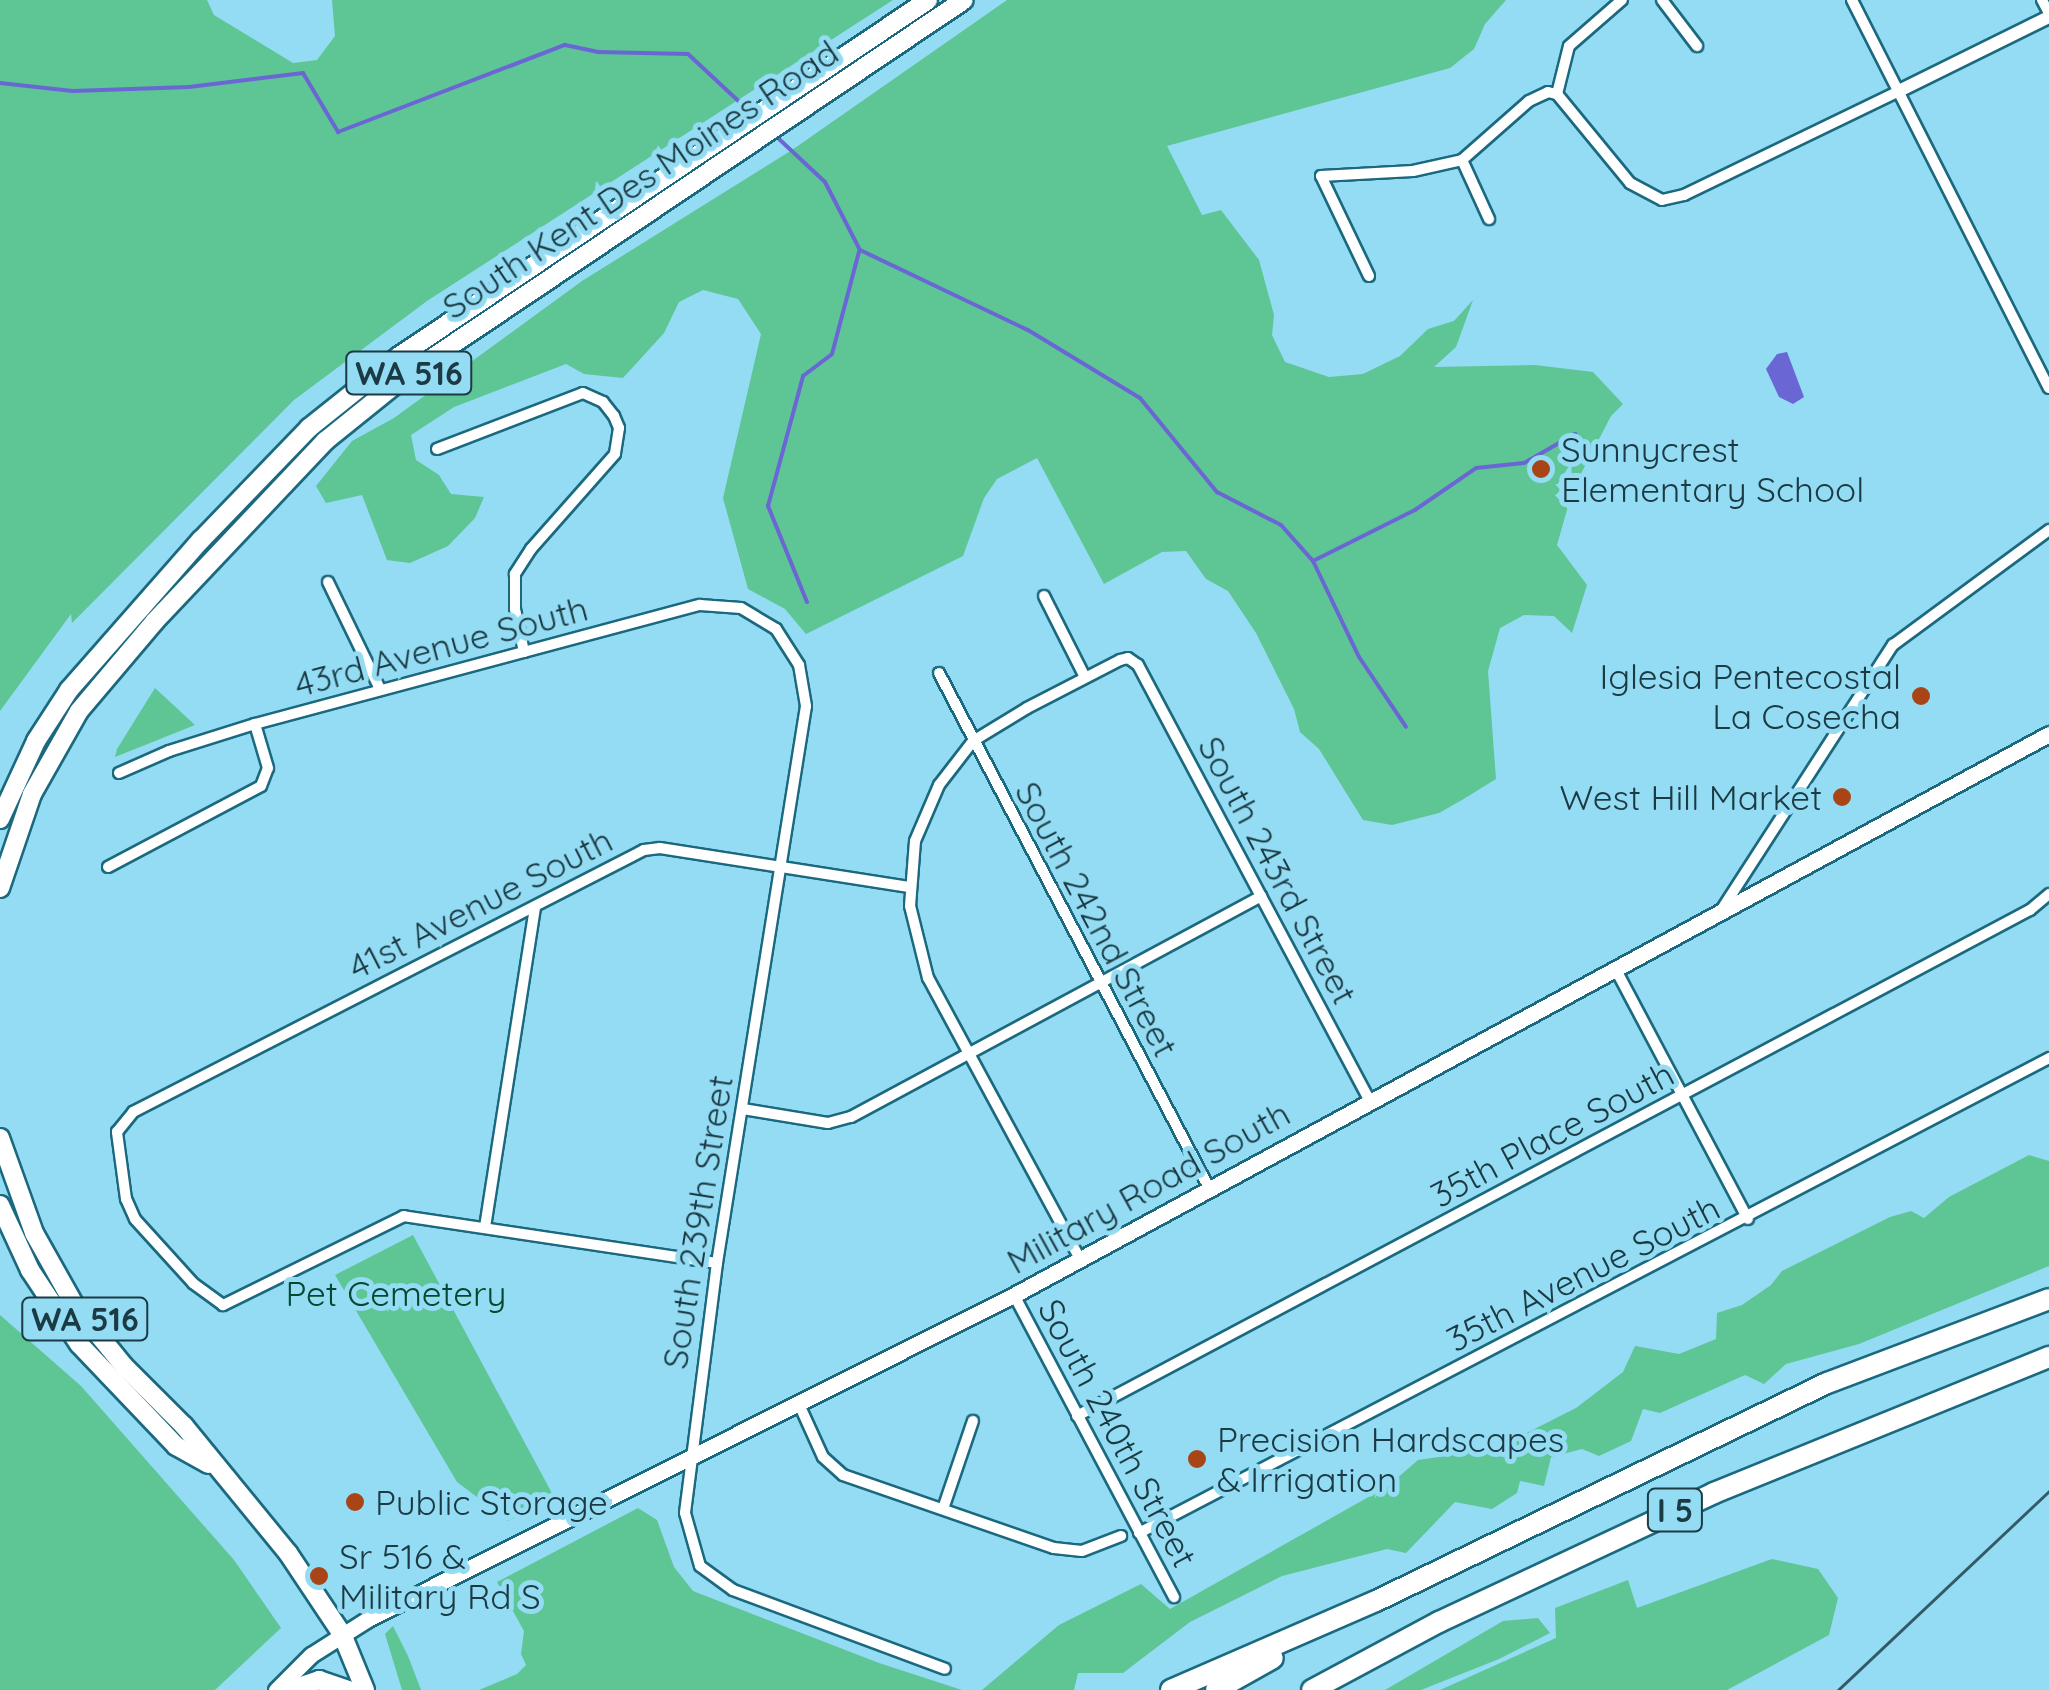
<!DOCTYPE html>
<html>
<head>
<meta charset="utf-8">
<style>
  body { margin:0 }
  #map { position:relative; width:2049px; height:1690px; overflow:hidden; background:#93dcf4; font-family:Quicksand,sans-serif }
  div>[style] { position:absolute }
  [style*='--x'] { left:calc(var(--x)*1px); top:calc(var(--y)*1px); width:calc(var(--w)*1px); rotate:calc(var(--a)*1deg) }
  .green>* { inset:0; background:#5ec595 }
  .water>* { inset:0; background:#6a67d4 }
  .stream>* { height:4px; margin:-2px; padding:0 2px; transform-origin:2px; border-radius:2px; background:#6a67d4 }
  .roads { filter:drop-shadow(2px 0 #1b697f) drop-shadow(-2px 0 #1b697f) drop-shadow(0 2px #1b697f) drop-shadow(0 -2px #1b697f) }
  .minor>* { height:10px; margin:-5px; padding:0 5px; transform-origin:5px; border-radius:5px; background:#fff }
  .tertiary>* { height:12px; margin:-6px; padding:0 6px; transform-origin:6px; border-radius:6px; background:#fff }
  .secondary>* { height:15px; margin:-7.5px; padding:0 7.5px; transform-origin:7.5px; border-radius:7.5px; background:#fff }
  .trunk>* { height:18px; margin:-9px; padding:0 9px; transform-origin:9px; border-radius:9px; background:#fff }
  .motorway>* { height:20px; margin:-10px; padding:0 10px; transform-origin:10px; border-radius:10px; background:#fff }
  .tram>* { height:2.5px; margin:-1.25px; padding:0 1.25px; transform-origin:1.25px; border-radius:1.25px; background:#335a66 }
  .dots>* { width:28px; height:28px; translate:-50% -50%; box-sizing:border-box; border:5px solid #93dcf4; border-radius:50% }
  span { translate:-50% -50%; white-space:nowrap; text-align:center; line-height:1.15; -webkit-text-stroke:10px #93dcf4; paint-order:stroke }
  .shield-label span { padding:2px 8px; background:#93dcf4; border:2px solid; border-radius:8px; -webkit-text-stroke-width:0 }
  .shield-label { font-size:32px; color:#1b3a43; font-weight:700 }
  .street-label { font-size:35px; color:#1b3a43 }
  .poi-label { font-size:35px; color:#1b3a43 }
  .left { translate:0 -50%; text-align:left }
  .right { translate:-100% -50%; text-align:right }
  .park-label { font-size:35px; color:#04482f }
</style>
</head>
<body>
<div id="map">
  <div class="green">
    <i style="clip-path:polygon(0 0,207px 0,214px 15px,293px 63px,317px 60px,335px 36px,332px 0,893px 0,427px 301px,294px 400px,72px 623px,71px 614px,0 711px)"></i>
    <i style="clip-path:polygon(1007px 0,1506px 0,1485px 24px,1474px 49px,1450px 68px,1167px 146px,1202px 215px,1221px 210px,1259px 260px,1274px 315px,1272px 335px,1285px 362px,1329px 377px,1363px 374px,1400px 356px,1428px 329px,1454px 321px,1473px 300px,1456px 347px,1434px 367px,1535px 365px,1593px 372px,1623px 404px,1611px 416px,1573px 489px,1557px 545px,1587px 585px,1572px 633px,1554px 616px,1524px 615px,1500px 628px,1488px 671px,1496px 779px,1462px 800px,1439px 813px,1392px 825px,1363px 820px,1319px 749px,1300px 732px,1294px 709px,1256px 633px,1228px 591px,1206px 579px,1186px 551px,1162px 552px,1104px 584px,1037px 458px,997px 479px,984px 498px,963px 556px,806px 634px,785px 609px,748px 589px,723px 498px,761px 334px,738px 299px,703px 290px,679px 302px,664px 333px,623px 378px,584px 374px,566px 364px,454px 407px,411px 435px,416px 460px,439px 475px,451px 494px,484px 497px,475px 518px,448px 546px,410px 563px,387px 560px,362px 495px,326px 503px,316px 486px,352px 441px,394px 418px,582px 281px,792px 150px)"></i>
    <i style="clip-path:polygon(155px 688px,195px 725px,115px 757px,117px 749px)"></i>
    <i style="clip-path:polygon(2029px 1155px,2049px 1161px,2049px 1266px,1859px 1344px,1786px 1364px,1764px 1384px,1745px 1375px,1660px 1413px,1643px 1409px,1631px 1441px,1599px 1456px,1582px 1449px,1551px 1457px,1544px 1486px,1520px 1481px,1517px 1493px,1492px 1509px,1455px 1502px,1406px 1553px,1387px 1549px,1282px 1576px,1190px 1622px,1123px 1673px,1078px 1673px,1074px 1690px,982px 1690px,1059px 1625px,1141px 1584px,1170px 1609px,1388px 1486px,1418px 1460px,1495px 1449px,1576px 1408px,1623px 1372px,1635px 1346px,1679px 1354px,1716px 1339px,1717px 1313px,1742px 1305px,1771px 1285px,1782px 1271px,1890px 1217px,1911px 1211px,1924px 1218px,1949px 1197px)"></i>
    <i style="clip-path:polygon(413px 1235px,554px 1497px,508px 1521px,499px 1503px,477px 1497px,457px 1482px,335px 1275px)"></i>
    <i style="clip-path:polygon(0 1315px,81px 1386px,234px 1560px,281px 1628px,215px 1690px,0 1690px)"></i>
    <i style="clip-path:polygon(638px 1508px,657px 1520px,674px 1567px,693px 1591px,879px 1663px,962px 1690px,479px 1690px,517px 1674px,526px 1665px,521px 1654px,524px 1631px,497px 1582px)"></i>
    <i style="clip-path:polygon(1772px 1559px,1818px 1569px,1838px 1598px,1829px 1635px,1727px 1690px,1440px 1690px,1556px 1638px,1555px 1608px,1628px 1580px,1637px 1608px)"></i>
    <i style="clip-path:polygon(1538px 1618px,1550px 1633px,1499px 1659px,1421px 1690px,1385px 1690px,1503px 1621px)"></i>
    <i style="clip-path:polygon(393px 1626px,408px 1656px,421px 1690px,402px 1690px,385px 1634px)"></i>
  </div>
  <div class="water">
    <i style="clip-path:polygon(1787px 352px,1804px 397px,1793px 404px,1779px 397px,1766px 369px,1777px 354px)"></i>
  </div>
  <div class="stream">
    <i style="--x:0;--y:83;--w:73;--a:6.3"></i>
    <i style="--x:73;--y:91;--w:116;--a:-2"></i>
    <i style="--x:189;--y:87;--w:115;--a:-7"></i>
    <i style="--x:303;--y:73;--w:69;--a:59.3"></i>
    <i style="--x:338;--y:132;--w:243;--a:-21"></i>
    <i style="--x:565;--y:45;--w:34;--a:12"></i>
    <i style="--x:598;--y:52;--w:90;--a:1.3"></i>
    <i style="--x:688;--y:54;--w:81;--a:43"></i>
    <i style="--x:779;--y:139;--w:63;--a:43.1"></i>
    <i style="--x:825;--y:182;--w:76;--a:62.8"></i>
    <i style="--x:860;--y:250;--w:186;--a:25.5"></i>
    <i style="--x:1028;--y:330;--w:131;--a:31.3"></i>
    <i style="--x:1140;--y:398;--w:122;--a:50.7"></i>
    <i style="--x:1217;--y:492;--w:72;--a:27.3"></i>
    <i style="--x:1281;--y:525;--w:48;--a:48.4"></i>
    <i style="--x:1313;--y:561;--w:106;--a:64.4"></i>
    <i style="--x:1359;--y:657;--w:84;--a:56.1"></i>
    <i style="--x:1313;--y:561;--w:114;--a:-26.6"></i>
    <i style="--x:1415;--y:510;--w:74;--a:-34.5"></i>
    <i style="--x:1476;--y:468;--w:48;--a:-5.9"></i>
    <i style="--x:1524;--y:463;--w:59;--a:-29.6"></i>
    <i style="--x:807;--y:602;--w:104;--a:-112.1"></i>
    <i style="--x:768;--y:506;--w:135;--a:-74.9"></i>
    <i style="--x:803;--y:376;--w:36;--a:-37"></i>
    <i style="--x:832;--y:354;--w:106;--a:-75.2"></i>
  </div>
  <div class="roads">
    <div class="minor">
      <i style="--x:1662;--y:0;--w:58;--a:52.7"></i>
      <i style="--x:1852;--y:0;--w:435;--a:63.1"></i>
      <i style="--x:2042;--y:0;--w:15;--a:62"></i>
      <i style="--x:1557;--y:94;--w:115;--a:50.6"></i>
      <i style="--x:1630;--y:183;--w:36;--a:28"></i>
      <i style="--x:1662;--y:200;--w:23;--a:-13"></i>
      <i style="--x:1684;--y:195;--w:239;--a:-25.8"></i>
      <i style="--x:1557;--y:94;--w:49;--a:-76"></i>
      <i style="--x:1569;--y:46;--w:70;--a:-41"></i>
      <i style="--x:1462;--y:160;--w:65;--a:65.4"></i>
      <i style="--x:1369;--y:276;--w:111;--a:-115.6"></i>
      <i style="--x:1321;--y:176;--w:92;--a:-3.1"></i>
      <i style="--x:1413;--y:171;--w:50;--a:-12.7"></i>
      <i style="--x:1462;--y:160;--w:89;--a:-41.4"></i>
      <i style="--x:1529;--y:101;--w:21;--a:-25"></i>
      <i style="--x:1548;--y:92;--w:9;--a:13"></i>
      <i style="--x:437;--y:449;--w:156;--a:-21"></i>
      <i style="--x:583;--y:393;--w:22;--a:24"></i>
      <i style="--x:603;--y:402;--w:18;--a:52"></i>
      <i style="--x:614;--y:416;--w:13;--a:67"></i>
      <i style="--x:619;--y:428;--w:26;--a:99"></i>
      <i style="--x:615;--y:454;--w:127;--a:131.5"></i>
      <i style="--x:531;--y:549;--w:30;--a:123"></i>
      <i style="--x:515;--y:574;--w:35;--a:90"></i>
      <i style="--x:515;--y:609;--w:44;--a:78.2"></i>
      <i style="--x:328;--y:582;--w:119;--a:64.1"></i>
      <i style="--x:1044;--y:596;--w:91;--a:63.2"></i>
      <i style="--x:939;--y:673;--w:581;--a:62.33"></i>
      <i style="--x:119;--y:773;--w:55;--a:-23.7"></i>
      <i style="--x:169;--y:751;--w:90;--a:-17.4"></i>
      <i style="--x:255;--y:724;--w:461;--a:-15"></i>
      <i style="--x:700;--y:605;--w:41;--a:4.2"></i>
      <i style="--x:741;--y:608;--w:41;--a:31"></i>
      <i style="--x:776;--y:629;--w:43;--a:57.4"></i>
      <i style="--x:799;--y:665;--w:42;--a:80.3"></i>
      <i style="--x:806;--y:706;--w:564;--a:99.08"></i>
      <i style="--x:717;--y:1263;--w:252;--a:97.3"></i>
      <i style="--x:685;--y:1513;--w:55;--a:74.2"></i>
      <i style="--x:700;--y:1566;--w:41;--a:36"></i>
      <i style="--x:733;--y:1590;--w:226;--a:20.4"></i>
      <i style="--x:108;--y:867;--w:173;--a:-27.9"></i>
      <i style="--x:261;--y:786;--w:19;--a:-69"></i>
      <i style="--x:268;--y:768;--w:46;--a:-106.5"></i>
      <i style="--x:1722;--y:909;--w:315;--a:-57.1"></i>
      <i style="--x:1893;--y:645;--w:194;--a:-36.4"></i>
      <i style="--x:1615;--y:968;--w:284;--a:62.1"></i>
      <i style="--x:743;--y:1109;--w:86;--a:9.4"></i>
      <i style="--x:828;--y:1123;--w:24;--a:-15"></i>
      <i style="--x:851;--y:1117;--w:466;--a:-28.3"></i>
      <i style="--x:485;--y:1227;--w:324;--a:-81.1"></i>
      <i style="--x:1080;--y:1259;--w:319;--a:-118.4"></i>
      <i style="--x:928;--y:978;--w:74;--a:-104"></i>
      <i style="--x:910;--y:906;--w:65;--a:-85.6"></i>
      <i style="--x:915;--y:841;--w:61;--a:-66.8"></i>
      <i style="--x:939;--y:785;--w:56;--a:-52.3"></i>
      <i style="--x:973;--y:741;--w:63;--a:-31.4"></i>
      <i style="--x:1027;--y:708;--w:105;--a:-27.3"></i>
      <i style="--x:1120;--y:660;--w:8;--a:-14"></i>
      <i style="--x:1128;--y:658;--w:12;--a:35"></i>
      <i style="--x:1138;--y:665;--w:493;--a:62"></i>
      <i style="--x:717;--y:1263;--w:317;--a:-171.5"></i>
      <i style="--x:404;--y:1216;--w:202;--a:153.8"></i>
      <i style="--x:223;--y:1305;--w:37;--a:-144"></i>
      <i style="--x:193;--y:1283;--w:86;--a:-132.2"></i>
      <i style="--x:135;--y:1219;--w:22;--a:-114"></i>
      <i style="--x:126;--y:1199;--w:68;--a:-97.7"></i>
      <i style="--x:117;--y:1132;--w:26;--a:-51"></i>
      <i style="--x:133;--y:1112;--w:574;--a:-27.15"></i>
      <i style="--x:644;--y:850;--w:16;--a:-7"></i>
      <i style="--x:660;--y:848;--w:252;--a:8.9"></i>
      <i style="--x:1014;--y:1295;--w:342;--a:62.1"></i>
      <i style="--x:798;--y:1402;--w:60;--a:65.6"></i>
      <i style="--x:823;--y:1457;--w:27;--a:42"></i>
      <i style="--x:843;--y:1475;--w:223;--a:19.1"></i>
      <i style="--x:1054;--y:1548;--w:28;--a:6"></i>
      <i style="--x:1082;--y:1551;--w:42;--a:-21"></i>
      <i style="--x:1077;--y:1416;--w:1079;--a:-27.97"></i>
      <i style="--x:2030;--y:910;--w:25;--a:-40"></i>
      <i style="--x:943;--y:1509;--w:93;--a:-71.2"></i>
      <i style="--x:1139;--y:1533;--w:1027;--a:-27.56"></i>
    </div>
    <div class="tertiary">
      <i style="--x:1899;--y:91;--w:167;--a:-26.3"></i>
    </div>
    <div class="secondary">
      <i style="--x:276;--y:1690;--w:49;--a:-45"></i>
      <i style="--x:311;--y:1655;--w:67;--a:-32.3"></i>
      <i style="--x:368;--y:1619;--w:723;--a:-26.64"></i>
      <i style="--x:1014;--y:1295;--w:1177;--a:-28.46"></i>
    </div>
    <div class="trunk">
      <i style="--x:0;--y:819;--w:86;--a:-65.2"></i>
      <i style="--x:36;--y:741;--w:61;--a:-57.1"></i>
      <i style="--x:69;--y:690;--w:200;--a:-48.7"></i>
      <i style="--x:201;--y:540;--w:156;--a:-46"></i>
      <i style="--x:309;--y:428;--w:114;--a:-38.6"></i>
      <i style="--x:398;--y:357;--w:639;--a:-33.96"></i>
      <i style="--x:0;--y:888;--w:99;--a:-71.2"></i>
      <i style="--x:32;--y:794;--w:95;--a:-60.5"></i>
      <i style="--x:79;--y:711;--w:118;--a:-49.8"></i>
      <i style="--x:155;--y:621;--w:248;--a:-46.6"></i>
      <i style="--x:325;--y:441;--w:105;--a:-38.8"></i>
      <i style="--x:407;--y:375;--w:671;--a:-33.95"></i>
      <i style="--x:0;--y:1138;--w:101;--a:70.3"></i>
      <i style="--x:34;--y:1233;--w:84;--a:60.7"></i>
      <i style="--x:75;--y:1306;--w:77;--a:50.8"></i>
      <i style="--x:124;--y:1366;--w:85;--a:45"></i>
      <i style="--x:184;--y:1426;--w:164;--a:50.7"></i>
      <i style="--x:288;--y:1553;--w:97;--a:56.3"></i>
      <i style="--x:342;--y:1634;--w:61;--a:67.7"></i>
      <i style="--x:0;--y:1205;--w:72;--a:65.2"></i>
      <i style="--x:30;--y:1270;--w:89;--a:56.5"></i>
      <i style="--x:79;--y:1344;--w:141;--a:46.4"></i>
      <i style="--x:176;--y:1446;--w:37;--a:29"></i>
      <i style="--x:290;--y:1690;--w:31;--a:-19"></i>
      <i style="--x:319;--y:1680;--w:31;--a:19"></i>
    </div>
    <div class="motorway">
      <i style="--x:1171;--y:1690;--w:223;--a:-23.5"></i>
      <i style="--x:1376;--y:1601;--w:501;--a:-25.8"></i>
      <i style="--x:1827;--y:1383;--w:237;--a:-20.7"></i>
      <i style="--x:1216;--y:1690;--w:65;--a:-29.3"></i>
      <i style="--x:1312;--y:1690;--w:144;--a:-28.2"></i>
      <i style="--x:1439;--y:1622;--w:304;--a:-25.1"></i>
      <i style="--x:1714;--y:1493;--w:362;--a:-22.1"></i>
    </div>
  </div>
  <div class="tram">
    <i style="--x:1838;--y:1690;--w:290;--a:-43.3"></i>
  </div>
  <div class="dots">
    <i style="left:1541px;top:469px;background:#a94417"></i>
    <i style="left:1921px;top:696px;background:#a94417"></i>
    <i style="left:1842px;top:797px;background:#a94417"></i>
    <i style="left:1197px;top:1459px;background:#a94417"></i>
    <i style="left:355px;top:1502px;background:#a94417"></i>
    <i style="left:319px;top:1576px;background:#a94417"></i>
  </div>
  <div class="shield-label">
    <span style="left:409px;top:373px">WA 516</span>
    <span style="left:85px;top:1319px">WA 516</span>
    <span style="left:1675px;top:1510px">I 5</span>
  </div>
  <div class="street-label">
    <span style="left:640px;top:179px;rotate:-34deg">South Kent Des Moines Road</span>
    <span style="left:441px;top:646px;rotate:-15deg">43rd Avenue South</span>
    <span style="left:1278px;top:870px;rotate:62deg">South 243rd Street</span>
    <span style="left:480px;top:903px;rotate:-27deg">41st Avenue South</span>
    <span style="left:1097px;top:919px;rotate:62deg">South 242nd Street</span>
    <span style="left:1552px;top:1134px;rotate:-28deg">35th Place South</span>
    <span style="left:1148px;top:1187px;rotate:-29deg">Military Road South</span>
    <span style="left:697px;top:1222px;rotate:-81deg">South 239th Street</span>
    <span style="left:1583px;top:1273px;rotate:-27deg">35th Avenue South</span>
    <span style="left:1118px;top:1433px;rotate:62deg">South 240th Street</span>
  </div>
  <div class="poi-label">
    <span class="left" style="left:1561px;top:469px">Sunnycrest<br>Elementary School</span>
    <span class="right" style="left:1901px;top:696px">Iglesia Pentecostal<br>La Cosecha</span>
    <span class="right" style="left:1822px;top:797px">West Hill Market</span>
    <span class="left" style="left:1217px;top:1459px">Precision Hardscapes<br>&amp; Irrigation</span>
    <span class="left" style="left:375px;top:1502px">Public Storage</span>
    <span class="left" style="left:339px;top:1576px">Sr 516 &amp;<br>Military Rd S</span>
  </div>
  <div class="park-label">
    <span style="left:396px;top:1293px">Pet Cemetery</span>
  </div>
</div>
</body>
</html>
